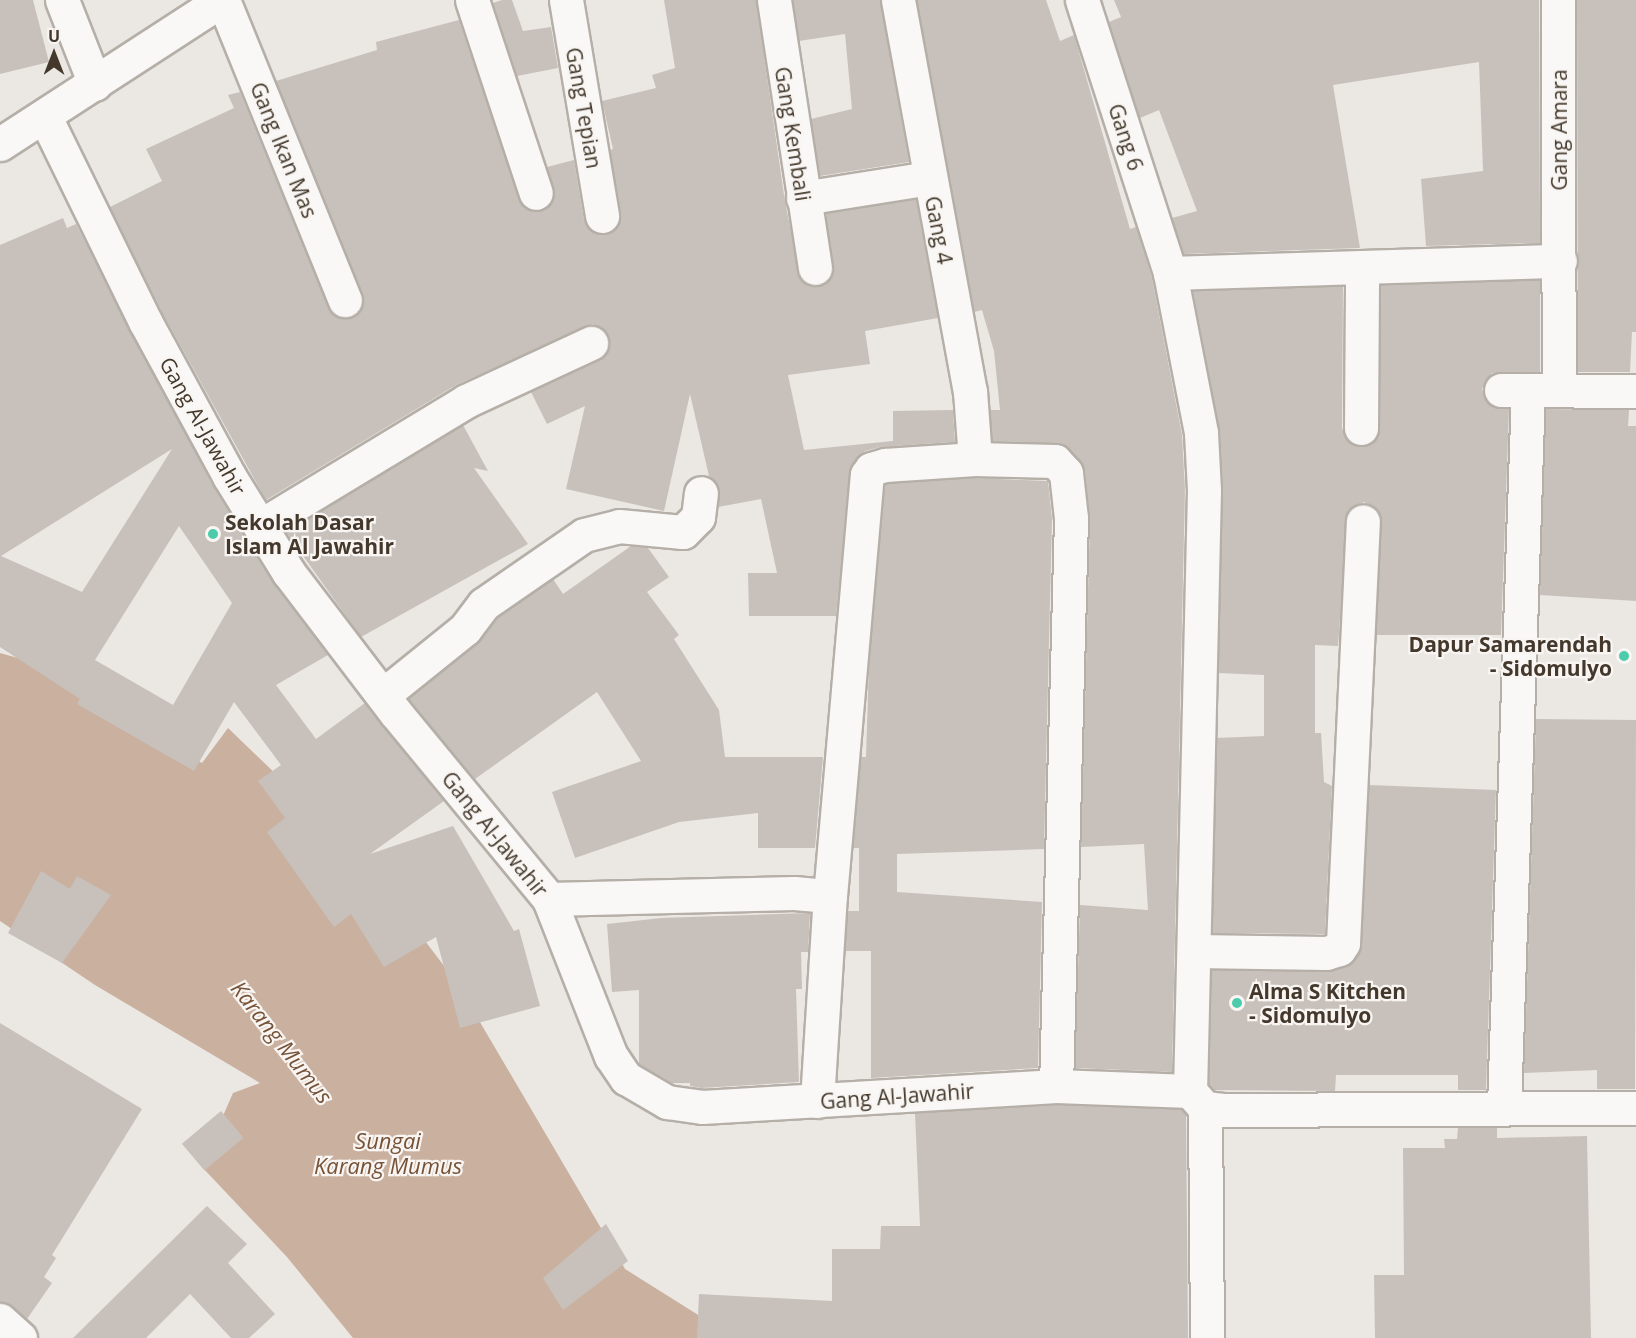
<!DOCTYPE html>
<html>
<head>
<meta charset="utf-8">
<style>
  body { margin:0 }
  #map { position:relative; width:1636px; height:1338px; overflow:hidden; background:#ebe7e3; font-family:"Open Sans",sans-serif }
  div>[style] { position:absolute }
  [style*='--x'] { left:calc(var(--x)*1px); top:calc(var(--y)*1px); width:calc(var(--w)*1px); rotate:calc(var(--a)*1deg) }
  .water>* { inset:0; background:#cab09f }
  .building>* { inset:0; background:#c8c1bb; transform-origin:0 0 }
  .roads { filter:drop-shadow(2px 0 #b5afa8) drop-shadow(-2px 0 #b5afa8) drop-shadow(0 2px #b5afa8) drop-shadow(0 -2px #b5afa8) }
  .minor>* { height:33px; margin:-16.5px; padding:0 16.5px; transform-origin:16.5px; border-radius:16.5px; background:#f9f8f6 }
  .tertiary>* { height:33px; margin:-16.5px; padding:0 16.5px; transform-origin:16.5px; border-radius:16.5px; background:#f9f8f6 }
  .dots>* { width:16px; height:16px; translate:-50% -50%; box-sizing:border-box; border:3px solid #f8f5f3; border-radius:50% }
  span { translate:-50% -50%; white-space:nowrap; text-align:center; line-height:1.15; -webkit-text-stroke:4.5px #f8f5f3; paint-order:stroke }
  .street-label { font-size:21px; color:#43382b }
  .poi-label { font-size:21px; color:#43382b; font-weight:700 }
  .left { translate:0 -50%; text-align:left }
  .right { translate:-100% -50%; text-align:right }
  .water-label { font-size:22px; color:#765236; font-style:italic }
  .north { position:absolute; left:24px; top:24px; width:60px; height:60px; -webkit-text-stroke:4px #f8f5f3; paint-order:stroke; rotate:0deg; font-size:16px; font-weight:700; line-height:24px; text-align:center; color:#43382b }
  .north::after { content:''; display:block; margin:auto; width:21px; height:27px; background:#43382b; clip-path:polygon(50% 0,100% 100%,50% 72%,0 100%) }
</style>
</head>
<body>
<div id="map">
  <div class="water">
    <i style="clip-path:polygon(0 653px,25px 660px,202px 763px,228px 728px,359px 854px,457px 983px,625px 1269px,703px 1318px,768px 1338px,353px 1338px,287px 1257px,201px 1166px,233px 1093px,260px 1083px,95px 985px,0 921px)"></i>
  </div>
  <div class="building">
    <i style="clip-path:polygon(0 0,33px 0,49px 62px,0 74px)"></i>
    <i style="clip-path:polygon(502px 0,512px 0,523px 31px,551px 27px,558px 68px,517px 76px,493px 3px)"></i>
    <i style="clip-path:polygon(664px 0,756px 0,785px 202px,801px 280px,818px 286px,833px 274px,826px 213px,916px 199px,938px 318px,865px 331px,870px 364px,788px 375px,804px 450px,893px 441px,893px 411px,953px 410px,955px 442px,880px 447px,865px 451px,851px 465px,836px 616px,749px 616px,748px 573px,777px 573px,761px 499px,718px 507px,718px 486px,709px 476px,690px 394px,664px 511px,566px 489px,585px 406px,547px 424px,531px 392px,606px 354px,608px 336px,593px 324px,456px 385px,266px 500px,163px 314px,110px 207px,162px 181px,146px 149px,234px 108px,228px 95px,240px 92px,328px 307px,342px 318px,353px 317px,363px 303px,362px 293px,276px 81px,377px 50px,376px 42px,459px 20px,523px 207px,533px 211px,550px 206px,554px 188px,547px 167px,574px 160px,584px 220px,595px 233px,606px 234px,614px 230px,621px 214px,610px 150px,613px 149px,602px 101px,656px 88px,652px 75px,675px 68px)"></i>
    <i style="clip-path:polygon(793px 0,880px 0,909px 162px,820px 176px,811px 119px,852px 109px,845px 34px,799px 41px)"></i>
    <i style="clip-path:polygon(917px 0,1046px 0,1060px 41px,1074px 35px,1130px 229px,1136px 227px,1152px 278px,1182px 435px,1185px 490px,1172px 1072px,1075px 1068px,1080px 905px,1148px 910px,1144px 844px,1081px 847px,1090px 518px,1085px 471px,1080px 460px,1062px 444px,992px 441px,990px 410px,1000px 410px,994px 351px,982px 310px,974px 312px)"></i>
    <i style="clip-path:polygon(1114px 0,1539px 0,1540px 243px,1426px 246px,1421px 179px,1483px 171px,1479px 62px,1333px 85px,1360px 248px,1184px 254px,1172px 218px,1197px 211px,1159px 110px,1140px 118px,1109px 22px,1121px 17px)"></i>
    <i style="clip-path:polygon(1577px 0,1636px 0,1636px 332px,1632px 332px,1630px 372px,1578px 372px)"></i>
    <i style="clip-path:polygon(evenodd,63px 218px,67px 228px,76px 224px,213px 486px,273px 583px,328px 655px,276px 685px,316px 739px,365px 703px,444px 801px,370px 854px,453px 826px,514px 931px,519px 929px,540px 1006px,460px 1028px,436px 937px,384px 967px,351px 914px,334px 927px,267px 832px,285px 818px,258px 781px,281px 765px,234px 702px,194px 771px,77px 704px,80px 699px,0 647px,0 245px,63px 218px,172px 449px,82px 592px,1px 556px,172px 449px,63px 218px,179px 526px,232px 603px,173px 705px,95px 660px,179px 526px)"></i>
    <i style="clip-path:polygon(1540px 280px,1540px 372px,1492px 373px,1482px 389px,1491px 406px,1509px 409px,1501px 635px,1376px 635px,1380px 513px,1364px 502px,1348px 510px,1338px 646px,1315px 645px,1315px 733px,1321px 733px,1324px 782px,1332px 786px,1325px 934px,1212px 933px,1217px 738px,1264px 736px,1264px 675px,1218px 673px,1223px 490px,1220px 432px,1193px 291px,1343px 286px,1342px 428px,1351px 444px,1361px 447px,1377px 438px,1380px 428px,1381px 285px)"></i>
    <i style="clip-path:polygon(1546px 409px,1629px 410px,1628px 426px,1636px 426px,1636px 601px,1540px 595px)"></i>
    <i style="clip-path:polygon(463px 425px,488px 471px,474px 468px,528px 544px,361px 637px,286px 532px)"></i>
    <i style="clip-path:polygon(975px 478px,1048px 481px,1052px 519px,1044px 849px,897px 854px,897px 892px,1042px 902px,1038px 1068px,871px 1078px,871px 951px,845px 951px,848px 911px,859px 911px,859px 848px,853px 848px,861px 757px,866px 757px,869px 664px,885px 484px)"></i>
    <i style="clip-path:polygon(631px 546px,648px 548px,669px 577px,647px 592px,679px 635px,674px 639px,719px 710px,725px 757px,823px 757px,815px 848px,758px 848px,758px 813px,679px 822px,575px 858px,552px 792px,641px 761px,597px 692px,475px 779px,408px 699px,477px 644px,497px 618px,553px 579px,563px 594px)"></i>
    <i style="clip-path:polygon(1536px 719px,1636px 720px,1635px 1089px,1597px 1089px,1597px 1070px,1524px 1073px)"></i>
    <i style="clip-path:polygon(1369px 785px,1496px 790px,1486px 1090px,1458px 1090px,1458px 1075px,1336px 1075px,1335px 1091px,1214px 1090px,1209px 1084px,1212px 970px,1326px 972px,1345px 967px,1359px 953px)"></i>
    <i style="clip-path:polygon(41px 871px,70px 889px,77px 876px,111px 895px,62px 963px,8px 933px)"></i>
    <i style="clip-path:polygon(810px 913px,808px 952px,801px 952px,802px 989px,796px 989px,799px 1082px,701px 1088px,690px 1086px,690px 1083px,672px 1083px,639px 1064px,639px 990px,612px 992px,607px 924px,661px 918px)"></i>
    <i style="clip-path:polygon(0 1023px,142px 1109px,52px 1255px,56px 1258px,44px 1277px,52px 1283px,27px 1319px,12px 1306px,0 1302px)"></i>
    <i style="clip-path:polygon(1056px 1105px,1181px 1109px,1186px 1115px,1188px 1338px,697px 1338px,699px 1294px,832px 1301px,832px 1249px,880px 1249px,881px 1226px,920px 1226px,915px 1113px)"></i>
    <i style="left:221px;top:1111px;width:35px;height:51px;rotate:50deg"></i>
    <i style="clip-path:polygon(1497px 1127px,1497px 1138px,1587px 1136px,1591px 1338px,1375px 1338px,1374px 1275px,1404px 1275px,1403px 1148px,1445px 1148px,1444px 1139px,1457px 1139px,1458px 1128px)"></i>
    <i style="clip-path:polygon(207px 1206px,247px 1244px,228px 1263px,275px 1314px,249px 1338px,231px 1338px,190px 1294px,146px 1338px,73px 1338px)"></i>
    <i style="clip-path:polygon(606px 1224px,628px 1261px,563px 1310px,543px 1278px)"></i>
  </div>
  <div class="roads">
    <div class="minor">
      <i style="--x:62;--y:0;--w:90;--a:68.6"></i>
      <i style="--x:223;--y:0;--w:324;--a:67.9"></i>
      <i style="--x:472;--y:0;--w:203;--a:71.7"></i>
      <i style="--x:566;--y:0;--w:219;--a:80.5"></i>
      <i style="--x:774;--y:0;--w:271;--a:81.3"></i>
      <i style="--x:898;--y:0;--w:398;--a:79.6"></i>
      <i style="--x:970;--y:391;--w:68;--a:85.8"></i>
      <i style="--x:1082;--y:0;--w:287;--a:72.1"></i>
      <i style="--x:1170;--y:273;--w:163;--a:79"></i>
      <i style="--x:1201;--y:433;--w:57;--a:87"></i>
      <i style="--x:1204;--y:490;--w:601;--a:91.33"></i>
      <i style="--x:1190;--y:1091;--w:23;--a:49"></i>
      <i style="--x:1205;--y:1108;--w:18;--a:6"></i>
      <i style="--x:1223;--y:1110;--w:413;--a:-0.3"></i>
      <i style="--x:1558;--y:0;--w:390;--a:89.9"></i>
      <i style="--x:45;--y:117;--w:229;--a:63.9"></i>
      <i style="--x:146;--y:323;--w:174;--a:61.5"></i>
      <i style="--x:229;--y:476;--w:114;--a:58.3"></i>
      <i style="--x:289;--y:573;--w:175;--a:52.7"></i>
      <i style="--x:395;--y:712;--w:242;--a:50.5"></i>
      <i style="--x:549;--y:899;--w:169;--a:68.5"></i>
      <i style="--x:611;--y:1056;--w:27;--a:56"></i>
      <i style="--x:626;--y:1078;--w:48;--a:30.3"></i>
      <i style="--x:667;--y:1102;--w:35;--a:8"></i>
      <i style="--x:702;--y:1107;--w:355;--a:-3.4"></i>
      <i style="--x:1056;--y:1086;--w:134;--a:2.1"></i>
      <i style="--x:803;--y:198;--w:128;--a:-9"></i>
      <i style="--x:1170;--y:273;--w:390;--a:-1.8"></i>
      <i style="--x:1501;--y:390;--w:135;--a:0.4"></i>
      <i style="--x:1361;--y:428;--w:161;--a:-89.6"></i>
      <i style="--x:260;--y:526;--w:241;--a:-31.2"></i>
      <i style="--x:466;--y:401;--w:138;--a:-24.9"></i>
      <i style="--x:383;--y:695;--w:105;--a:-38.8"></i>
      <i style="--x:465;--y:629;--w:31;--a:-53"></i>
      <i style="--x:484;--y:604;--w:121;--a:-34.6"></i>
      <i style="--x:584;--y:535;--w:36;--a:-14"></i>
      <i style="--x:619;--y:526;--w:64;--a:5.4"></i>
      <i style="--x:683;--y:532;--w:21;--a:-45"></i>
      <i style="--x:698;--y:517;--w:24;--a:-83"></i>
      <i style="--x:549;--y:899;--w:245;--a:-1.4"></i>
      <i style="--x:794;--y:893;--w:36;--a:5"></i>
      <i style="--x:830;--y:896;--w:423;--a:-85"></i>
      <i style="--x:867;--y:475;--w:7;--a:-56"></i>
      <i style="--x:871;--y:469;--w:15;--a:-16"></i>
      <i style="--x:885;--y:465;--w:90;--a:-3.8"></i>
      <i style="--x:975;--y:459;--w:80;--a:1.4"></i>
      <i style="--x:1055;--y:461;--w:16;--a:47"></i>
      <i style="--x:1066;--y:473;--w:45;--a:83.7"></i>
      <i style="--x:1071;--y:518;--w:568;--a:91.51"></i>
      <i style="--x:1194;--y:951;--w:132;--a:0.9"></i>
      <i style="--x:1326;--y:953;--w:14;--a:-17"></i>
      <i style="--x:1339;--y:949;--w:7;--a:-56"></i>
      <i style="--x:1343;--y:943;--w:422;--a:-87.3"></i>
      <i style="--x:817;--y:1101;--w:205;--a:-86.4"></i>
      <i style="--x:1504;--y:1106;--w:716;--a:-88.08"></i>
      <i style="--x:1205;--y:1108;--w:230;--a:89.5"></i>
    </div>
    <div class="tertiary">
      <i style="--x:0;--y:144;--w:265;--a:-33"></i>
      <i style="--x:0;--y:1320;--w:27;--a:42"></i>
    </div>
  </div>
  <div class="dots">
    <i style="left:213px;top:534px;background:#4cccaa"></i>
    <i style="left:1624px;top:656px;background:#4cccaa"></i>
    <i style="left:1237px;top:1003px;background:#4cccaa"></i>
  </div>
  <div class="street-label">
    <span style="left:584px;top:108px;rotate:80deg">Gang Tepian</span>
    <span style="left:1559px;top:130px;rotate:-90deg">Gang Amara</span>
    <span style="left:793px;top:134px;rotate:81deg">Gang Kembali</span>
    <span style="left:1126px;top:137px;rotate:72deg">Gang 6</span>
    <span style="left:284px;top:150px;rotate:68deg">Gang Ikan Mas</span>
    <span style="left:939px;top:230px;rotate:79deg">Gang 4</span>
    <span style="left:203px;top:426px;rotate:61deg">Gang Al-Jawahir</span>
    <span style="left:495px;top:834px;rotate:51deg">Gang Al-Jawahir</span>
    <span style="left:897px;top:1096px;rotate:-4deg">Gang Al-Jawahir</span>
  </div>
  <div class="poi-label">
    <span class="left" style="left:225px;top:534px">Sekolah Dasar<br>Islam Al Jawahir</span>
    <span class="right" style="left:1612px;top:656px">Dapur Samarendah<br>- Sidomulyo</span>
    <span class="left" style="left:1249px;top:1003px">Alma S Kitchen<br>- Sidomulyo</span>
  </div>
  <div class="water-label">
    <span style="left:282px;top:1042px;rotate:52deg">Karang Mumus</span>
    <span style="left:388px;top:1153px">Sungai<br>Karang Mumus</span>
  </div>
  <div class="north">U</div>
</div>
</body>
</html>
